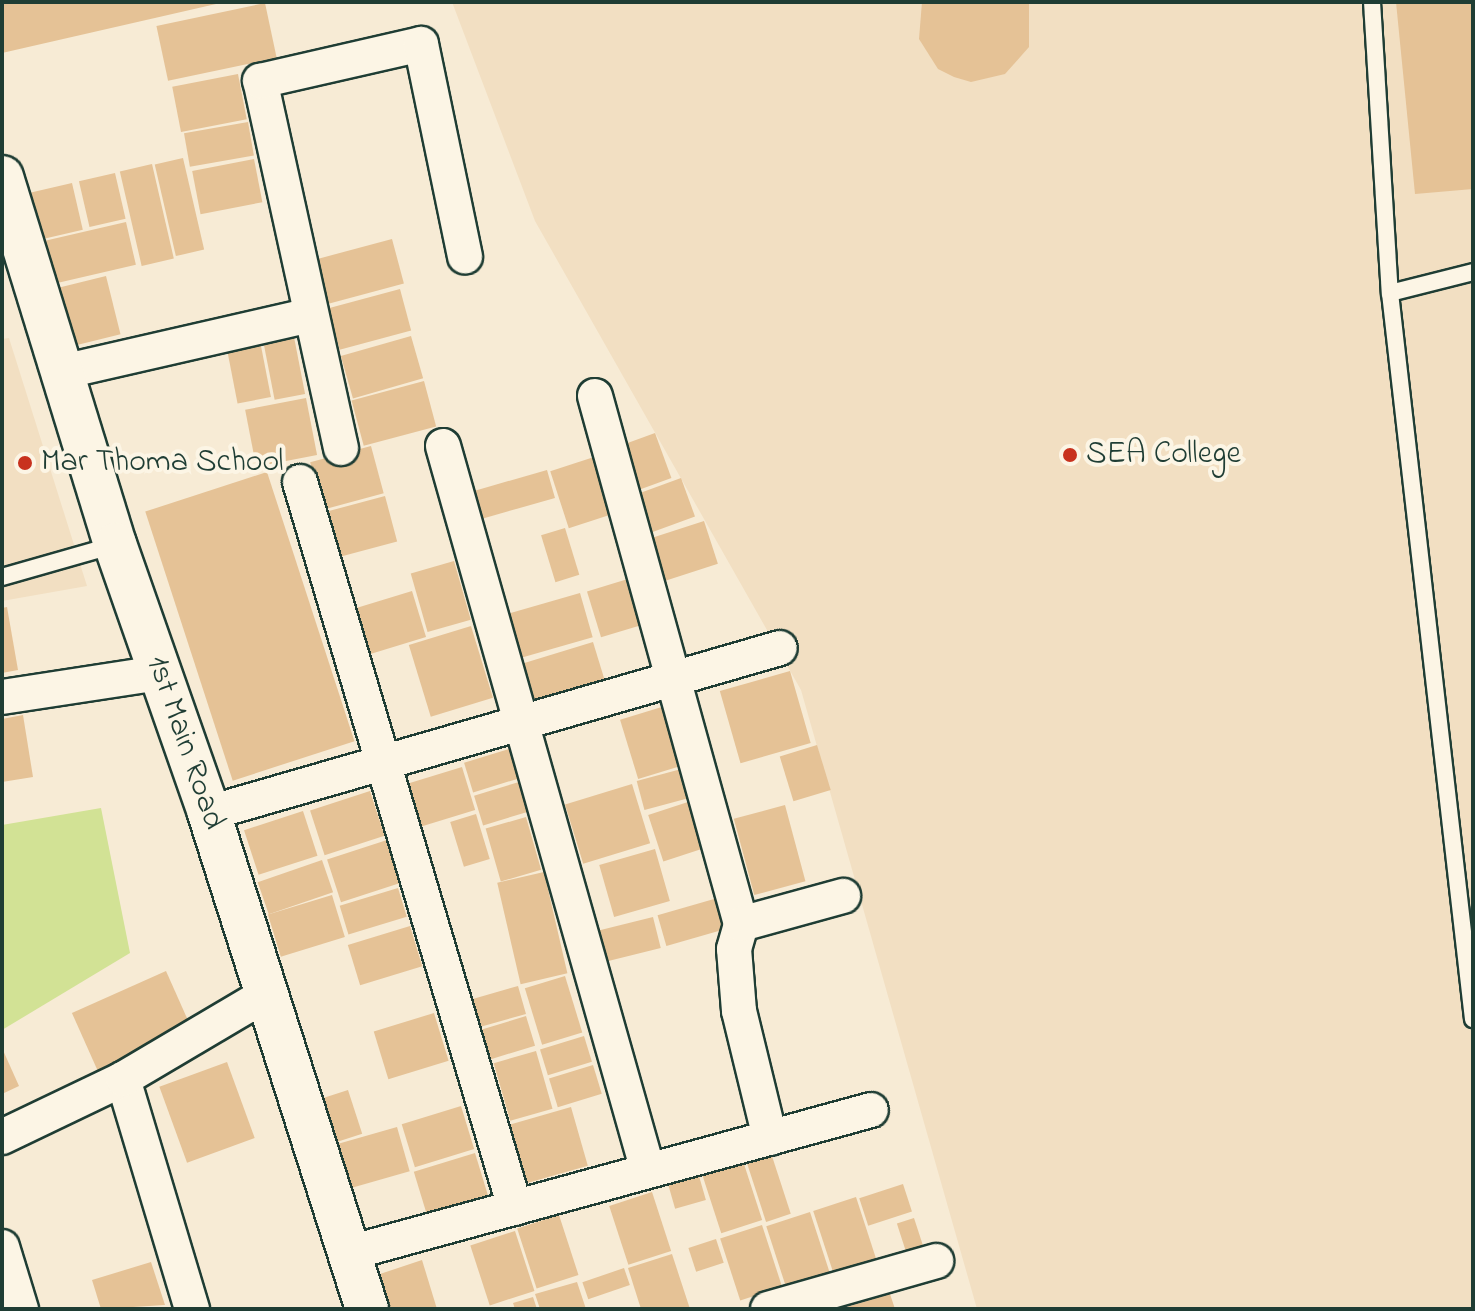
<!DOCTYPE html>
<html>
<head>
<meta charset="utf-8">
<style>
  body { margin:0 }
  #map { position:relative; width:1475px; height:1311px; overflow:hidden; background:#f7ebd5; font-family:"Indie Flower",sans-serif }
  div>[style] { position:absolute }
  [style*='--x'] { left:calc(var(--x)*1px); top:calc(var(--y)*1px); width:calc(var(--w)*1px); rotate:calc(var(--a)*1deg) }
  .built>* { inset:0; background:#f2dfc2 }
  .green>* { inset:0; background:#d2e295 }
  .building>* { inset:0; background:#e5c296; transform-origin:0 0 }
  .roads { filter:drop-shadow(2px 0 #1f3d34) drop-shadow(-2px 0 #1f3d34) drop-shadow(0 2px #1f3d34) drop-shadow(0 -2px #1f3d34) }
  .service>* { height:16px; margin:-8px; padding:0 8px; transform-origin:8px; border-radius:8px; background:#fcf5e5 }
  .minor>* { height:34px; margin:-17px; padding:0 17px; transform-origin:17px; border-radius:17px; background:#fcf5e5 }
  .tertiary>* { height:42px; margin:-21px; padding:0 21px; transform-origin:21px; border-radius:21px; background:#fcf5e5 }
  .dots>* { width:22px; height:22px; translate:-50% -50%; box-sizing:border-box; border:4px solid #fcf5e5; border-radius:50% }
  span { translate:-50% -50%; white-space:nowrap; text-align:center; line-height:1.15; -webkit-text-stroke:8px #fcf5e5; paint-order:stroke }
  .poi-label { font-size:32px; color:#1f3d34 }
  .left { translate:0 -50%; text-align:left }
  .street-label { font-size:32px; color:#1f3d34 }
  .frame { position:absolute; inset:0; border:4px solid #1f3d34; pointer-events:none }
</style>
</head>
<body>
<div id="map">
  <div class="built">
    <i style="clip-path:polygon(452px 2px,1473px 2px,1473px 1309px,977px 1309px,801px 690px,535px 221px)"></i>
    <i style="clip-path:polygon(9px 338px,87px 586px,2px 601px,2px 339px)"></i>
  </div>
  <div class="green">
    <i style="clip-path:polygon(101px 808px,130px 953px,2px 1030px,2px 825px)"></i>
  </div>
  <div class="building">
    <i style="clip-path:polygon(2px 2px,216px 2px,216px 4px,2px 53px)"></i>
    <i style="clip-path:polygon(922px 2px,1029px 2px,1029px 47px,1005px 74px,971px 82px,954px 77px,938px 69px,919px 39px)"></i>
    <i style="clip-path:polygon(1396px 2px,1473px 2px,1473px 189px,1415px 194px)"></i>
    <i style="left:265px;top:3px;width:56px;height:111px;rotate:78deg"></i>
    <i style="left:238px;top:74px;width:46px;height:67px;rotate:79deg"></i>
    <i style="left:248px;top:122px;width:34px;height:65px;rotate:80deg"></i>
    <i style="left:183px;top:158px;width:94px;height:29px;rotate:77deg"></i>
    <i style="left:254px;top:159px;width:44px;height:63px;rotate:79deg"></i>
    <i style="left:152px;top:164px;width:97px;height:33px;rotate:77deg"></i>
    <i style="left:115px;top:173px;width:47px;height:37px;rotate:77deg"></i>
    <i style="left:72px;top:183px;width:48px;height:42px;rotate:77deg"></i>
    <i style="left:126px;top:222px;width:44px;height:83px;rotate:77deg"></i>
    <i style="left:392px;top:239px;width:46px;height:80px;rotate:75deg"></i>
    <i style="left:106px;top:276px;width:60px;height:48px;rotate:76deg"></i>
    <i style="left:400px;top:289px;width:43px;height:74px;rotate:75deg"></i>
    <i style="left:411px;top:336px;width:44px;height:73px;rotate:74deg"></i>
    <i style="left:294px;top:337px;width:58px;height:31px;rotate:79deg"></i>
    <i style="left:261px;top:346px;width:52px;height:34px;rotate:79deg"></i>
    <i style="left:424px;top:381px;width:47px;height:75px;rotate:75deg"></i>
    <i style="left:306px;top:398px;width:58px;height:62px;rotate:79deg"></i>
    <i style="left:655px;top:433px;width:48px;height:35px;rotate:70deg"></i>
    <i style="left:371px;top:446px;width:49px;height:63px;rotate:75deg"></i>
    <i style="left:594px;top:457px;width:60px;height:46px;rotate:72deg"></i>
    <i style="left:547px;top:470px;width:29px;height:83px;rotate:74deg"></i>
    <i style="left:267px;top:472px;width:283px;height:128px;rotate:72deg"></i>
    <i style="left:681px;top:478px;width:41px;height:48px;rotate:70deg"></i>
    <i style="left:385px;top:496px;width:47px;height:63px;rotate:75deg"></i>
    <i style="left:704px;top:521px;width:45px;height:56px;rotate:72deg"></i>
    <i style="left:565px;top:528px;width:49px;height:25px;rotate:73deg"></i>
    <i style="left:454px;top:561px;width:61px;height:45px;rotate:74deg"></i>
    <i style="left:631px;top:578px;width:48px;height:46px;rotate:73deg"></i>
    <i style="left:412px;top:591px;width:48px;height:65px;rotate:73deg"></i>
    <i style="left:580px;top:593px;width:46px;height:78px;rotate:74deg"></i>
    <i style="clip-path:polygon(7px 607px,18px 670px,2px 673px,2px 608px)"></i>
    <i style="left:471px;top:626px;width:75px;height:65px;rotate:73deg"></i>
    <i style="left:593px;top:642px;width:39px;height:76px;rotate:73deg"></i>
    <i style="left:790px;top:671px;width:75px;height:73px;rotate:74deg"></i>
    <i style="left:665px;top:706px;width:62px;height:47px;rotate:73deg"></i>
    <i style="clip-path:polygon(23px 715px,33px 777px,2px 782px,2px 719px)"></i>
    <i style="left:817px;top:745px;width:47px;height:39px;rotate:73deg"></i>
    <i style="left:509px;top:749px;width:31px;height:47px;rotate:73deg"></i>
    <i style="left:462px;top:767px;width:45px;height:64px;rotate:73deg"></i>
    <i style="left:685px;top:768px;width:30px;height:50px;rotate:75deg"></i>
    <i style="left:519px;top:782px;width:31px;height:47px;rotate:73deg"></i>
    <i style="left:632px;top:784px;width:62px;height:70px;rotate:73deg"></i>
    <i style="left:370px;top:791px;width:47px;height:63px;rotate:72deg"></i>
    <i style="left:691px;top:801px;width:49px;height:45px;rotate:72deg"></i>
    <i style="left:785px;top:805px;width:79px;height:53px;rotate:75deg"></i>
    <i style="left:303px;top:811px;width:47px;height:62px;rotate:72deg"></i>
    <i style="left:476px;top:814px;width:47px;height:27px;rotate:73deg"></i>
    <i style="left:526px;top:817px;width:55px;height:42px;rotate:74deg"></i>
    <i style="left:387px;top:840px;width:45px;height:63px;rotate:72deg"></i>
    <i style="left:655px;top:849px;width:54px;height:58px;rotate:74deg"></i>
    <i style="left:322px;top:860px;width:34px;height:68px;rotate:71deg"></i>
    <i style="left:544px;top:872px;width:104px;height:48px;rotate:77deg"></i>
    <i style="left:398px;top:888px;width:30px;height:61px;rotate:73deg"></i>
    <i style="left:332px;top:895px;width:44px;height:67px;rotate:73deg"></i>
    <i style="left:721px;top:897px;width:32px;height:66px;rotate:74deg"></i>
    <i style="left:653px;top:917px;width:32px;height:56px;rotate:76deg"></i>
    <i style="left:410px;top:926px;width:42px;height:65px;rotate:73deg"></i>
    <i style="left:166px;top:971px;width:67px;height:103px;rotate:66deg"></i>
    <i style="left:565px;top:976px;width:59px;height:42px;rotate:73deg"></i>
    <i style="left:518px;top:986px;width:29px;height:48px;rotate:74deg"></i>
    <i style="left:434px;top:1013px;width:50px;height:63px;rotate:73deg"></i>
    <i style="left:526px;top:1016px;width:31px;height:47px;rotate:73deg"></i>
    <i style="left:584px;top:1036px;width:27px;height:46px;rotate:73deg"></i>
    <i style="clip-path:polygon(2px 1048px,19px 1086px,2px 1094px)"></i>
    <i style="left:536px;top:1051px;width:60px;height:44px;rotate:74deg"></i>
    <i style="left:227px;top:1062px;width:81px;height:72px;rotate:70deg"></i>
    <i style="left:593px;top:1065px;width:30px;height:46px;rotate:73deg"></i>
    <i style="left:348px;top:1090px;width:46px;height:26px;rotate:72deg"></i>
    <i style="left:461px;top:1106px;width:45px;height:62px;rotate:73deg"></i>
    <i style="left:571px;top:1107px;width:61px;height:65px;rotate:74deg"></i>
    <i style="left:397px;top:1127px;width:46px;height:61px;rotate:74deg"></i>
    <i style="left:475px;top:1153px;width:47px;height:64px;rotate:73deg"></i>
    <i style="left:771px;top:1153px;width:64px;height:26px;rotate:72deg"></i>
    <i style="left:743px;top:1161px;width:62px;height:43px;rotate:72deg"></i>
    <i style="left:699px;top:1176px;width:25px;height:32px;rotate:74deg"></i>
    <i style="left:903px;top:1184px;width:29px;height:46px;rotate:72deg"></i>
    <i style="left:652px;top:1192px;width:62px;height:45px;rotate:72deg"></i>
    <i style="left:856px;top:1197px;width:65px;height:45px;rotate:72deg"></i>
    <i style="left:810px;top:1212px;width:64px;height:46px;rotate:72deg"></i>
    <i style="left:559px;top:1215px;width:63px;height:44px;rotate:72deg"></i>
    <i style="left:914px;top:1218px;width:29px;height:18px;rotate:72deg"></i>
    <i style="left:762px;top:1225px;width:65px;height:44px;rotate:72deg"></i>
    <i style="left:515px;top:1231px;width:63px;height:47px;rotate:72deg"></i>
    <i style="left:716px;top:1239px;width:25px;height:29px;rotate:72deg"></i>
    <i style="clip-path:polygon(672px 1254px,690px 1309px,641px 1309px,628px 1268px)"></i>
    <i style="clip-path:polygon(422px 1260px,437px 1309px,388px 1309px,377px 1275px)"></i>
    <i style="clip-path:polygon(151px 1262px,165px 1305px,101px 1309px,92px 1280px)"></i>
    <i style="left:624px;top:1268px;width:18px;height:44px;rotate:71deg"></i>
    <i style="clip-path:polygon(577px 1282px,586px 1309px,540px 1309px,535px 1294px)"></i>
    <i style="clip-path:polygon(890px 1294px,895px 1309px,844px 1309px,843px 1308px)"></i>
    <i style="clip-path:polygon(533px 1297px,537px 1309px,515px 1309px,513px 1303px)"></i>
  </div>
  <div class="roads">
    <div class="service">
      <i style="--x:1372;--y:2;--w:292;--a:86.5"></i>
      <i style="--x:1390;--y:293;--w:731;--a:83.48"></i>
      <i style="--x:1390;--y:293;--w:86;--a:-14.2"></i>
      <i style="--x:2;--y:577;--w:116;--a:-15.9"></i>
    </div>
    <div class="minor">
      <i style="--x:62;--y:372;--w:255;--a:-12.9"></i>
      <i style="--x:595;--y:396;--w:548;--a:74.54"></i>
      <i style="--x:443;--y:446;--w:753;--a:74.21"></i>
      <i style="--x:341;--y:448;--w:376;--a:-102.4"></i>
      <i style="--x:260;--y:81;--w:165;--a:-12.9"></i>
      <i style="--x:421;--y:44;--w:217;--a:78.3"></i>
      <i style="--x:300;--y:482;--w:757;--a:73.5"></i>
      <i style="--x:2;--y:697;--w:159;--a:-8.7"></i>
      <i style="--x:209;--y:813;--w:594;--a:-16.12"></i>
      <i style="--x:123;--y:1079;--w:240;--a:73.3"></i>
      <i style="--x:2;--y:1137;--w:134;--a:-25.6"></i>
      <i style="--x:123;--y:1079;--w:167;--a:-30.6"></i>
      <i style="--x:770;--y:1138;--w:131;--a:-103.7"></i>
      <i style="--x:739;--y:1011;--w:62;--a:-94.6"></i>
      <i style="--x:734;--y:949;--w:26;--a:-74"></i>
      <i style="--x:741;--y:924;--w:106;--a:-15.4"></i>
      <i style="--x:2;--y:1247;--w:65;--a:73"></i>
      <i style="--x:349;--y:1253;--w:541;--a:-15.32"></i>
      <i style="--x:768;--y:1309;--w:175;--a:-15.9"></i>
    </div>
    <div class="tertiary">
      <i style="--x:2;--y:177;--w:384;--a:72.9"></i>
      <i style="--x:115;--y:544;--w:285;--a:70.7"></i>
      <i style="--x:209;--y:813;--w:521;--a:72.33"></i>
    </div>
  </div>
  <div class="dots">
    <i style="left:1070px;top:455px;background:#c8321e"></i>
    <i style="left:25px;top:463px;background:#c8321e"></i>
  </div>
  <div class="poi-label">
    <span class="left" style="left:1086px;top:455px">SEA College</span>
    <span class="left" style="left:41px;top:463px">Mar Thoma School</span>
  </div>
  <div class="street-label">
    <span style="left:184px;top:743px;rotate:71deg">1st Main Road</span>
  </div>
  <div class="frame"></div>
</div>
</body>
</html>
